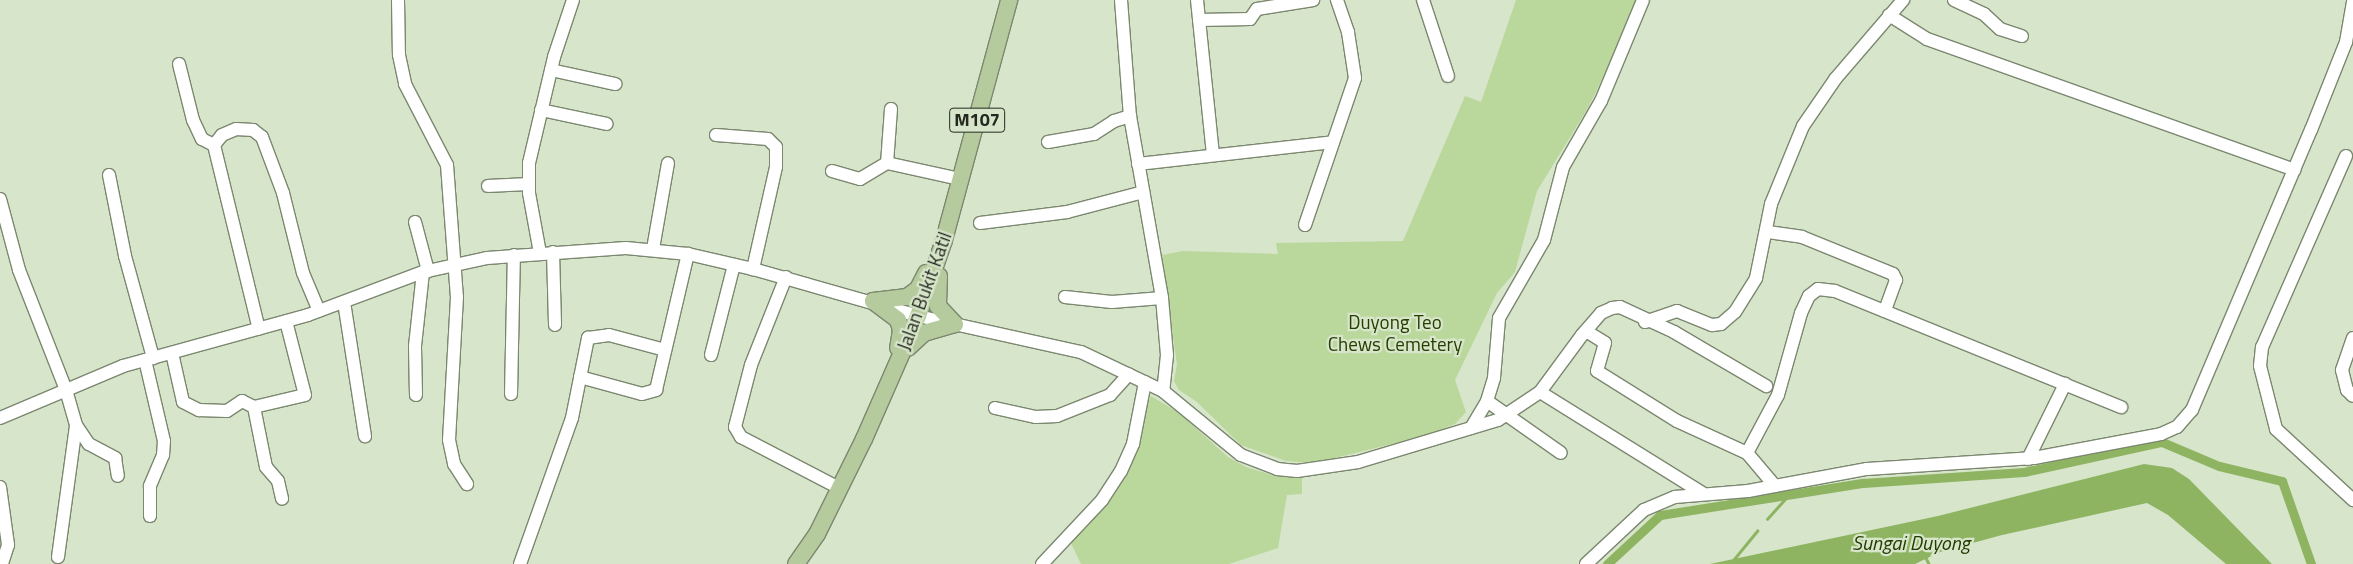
<!DOCTYPE html>
<html>
<head>
<meta charset="utf-8">
<style>
  body { margin:0 }
  #map { position:relative; width:2353px; height:564px; overflow:hidden; background:#d7e5ca; font-family:"Titillium Web",sans-serif }
  div>[style] { position:absolute }
  [style*='--x'] { left:calc(var(--x)*1px); top:calc(var(--y)*1px); width:calc(var(--w)*1px); rotate:calc(var(--a)*1deg) }
  .green>* { inset:0; background:#bad79c }
  .water>* { inset:0; background:#8eb462 }
  .stream>* { height:2.5px; margin:-1.25px; padding:0 1.25px; transform-origin:1.25px; border-radius:1.25px; background:#8eb462 }
  .canal>* { height:9px; margin:-4.5px; padding:0 4.5px; transform-origin:4.5px; border-radius:4.5px; background:#8eb462 }
  .roads { filter:drop-shadow(1px 0 #7b876f) drop-shadow(-1px 0 #7b876f) drop-shadow(0 1px #7b876f) drop-shadow(0 -1px #7b876f) }
  .minor>* { height:12px; margin:-6px; padding:0 6px; transform-origin:6px; border-radius:6px; background:#fff }
  .major>* { height:16px; margin:-8px; padding:0 8px; transform-origin:8px; border-radius:8px; background:#b5ca9d }
  span { translate:-50% -50%; white-space:nowrap; text-align:center; line-height:1.15; -webkit-text-stroke:4.5px #d7e5ca; paint-order:stroke }
  .shield-label span { padding:1px 4px; background:#d7e5ca; border:1px solid; border-radius:4px; -webkit-text-stroke-width:0 }
  .shield-label { font-size:18px; color:#24291f; font-weight:700 }
  .street-label { font-size:19px; color:#24291f }
  .park-label { font-size:19px; color:#263e00 }
  .water-label { font-size:20px; color:#243b00; font-style:italic }
</style>
</head>
<body>
<div id="map">
  <div class="green">
    <i style="clip-path:polygon(1516px 0,1641px 0,1588px 108px,1537px 191px,1515px 272px,1497px 293px,1455px 380px,1466px 412px,1455px 424px,1425px 436px,1314px 463px,1286px 461px,1241px 445px,1197px 402px,1179px 390px,1174px 381px,1177px 365px,1162px 255px,1183px 251px,1278px 254px,1276px 243px,1403px 241px,1465px 96px,1481px 102px)"></i>
    <i style="clip-path:polygon(1151px 396px,1179px 413px,1228px 457px,1246px 467px,1275px 476px,1302px 478px,1302px 494px,1287px 495px,1278px 548px,1229px 564px,1081px 564px,1070px 541px,1105px 505px,1126px 475px,1140px 442px,1145px 408px)"></i>
  </div>
  <div class="water">
    <i style="clip-path:polygon(2144px 464px,2172px 468px,2189px 479px,2272px 564px,2226px 564px,2168px 515px,2147px 503px,2002px 535px,1940px 552px,1915px 564px,1710px 564px,1938px 516px)"></i>
  </div>
  <div class="stream">
    <i style="--x:1767;--y:519;--w:36;--a:-48"></i>
    <i style="--x:1925;--y:556;--w:9;--a:63"></i>
    <i style="--x:1730;--y:564;--w:43;--a:-50.7"></i>
  </div>
  <div class="canal">
    <i style="--x:1607;--y:564;--w:72;--a:-42.8"></i>
    <i style="--x:1660;--y:515;--w:206;--a:-9"></i>
    <i style="--x:1863;--y:483;--w:161;--a:-3.9"></i>
    <i style="--x:2024;--y:472;--w:141;--a:-12.3"></i>
    <i style="--x:2162;--y:442;--w:62;--a:22.8"></i>
    <i style="--x:2219;--y:466;--w:65;--a:13.4"></i>
    <i style="--x:2282;--y:481;--w:88;--a:70.7"></i>
  </div>
  <div class="roads">
    <div class="minor">
      <i style="--x:398;--y:0;--w:55;--a:89"></i>
      <i style="--x:399;--y:55;--w:30;--a:78"></i>
      <i style="--x:405;--y:84;--w:91;--a:62.6"></i>
      <i style="--x:447;--y:165;--w:132;--a:85.7"></i>
      <i style="--x:457;--y:297;--w:143;--a:93.2"></i>
      <i style="--x:449;--y:440;--w:25;--a:78"></i>
      <i style="--x:454;--y:464;--w:24;--a:57"></i>
      <i style="--x:1121;--y:0;--w:116;--a:85.6"></i>
      <i style="--x:1130;--y:116;--w:185;--a:80"></i>
      <i style="--x:1162;--y:298;--w:57;--a:85"></i>
      <i style="--x:1167;--y:355;--w:36;--a:96"></i>
      <i style="--x:1197;--y:0;--w:156;--a:84.1"></i>
      <i style="--x:1423;--y:0;--w:80;--a:71.8"></i>
      <i style="--x:1954;--y:0;--w:33;--a:25"></i>
      <i style="--x:1984;--y:14;--w:22;--a:43"></i>
      <i style="--x:2000;--y:29;--w:23;--a:18"></i>
      <i style="--x:1889;--y:15;--w:45;--a:32.3"></i>
      <i style="--x:1927;--y:39;--w:390;--a:19.6"></i>
      <i style="--x:1199;--y:20;--w:51;--a:-1.1"></i>
      <i style="--x:1250;--y:19;--w:12;--a:-55"></i>
      <i style="--x:1257;--y:9;--w:57;--a:-9.1"></i>
      <i style="--x:179;--y:64;--w:58;--a:76"></i>
      <i style="--x:193;--y:120;--w:21;--a:65"></i>
      <i style="--x:202;--y:139;--w:13;--a:27"></i>
      <i style="--x:214;--y:145;--w:189;--a:76.3"></i>
      <i style="--x:551;--y:70;--w:66;--a:12.3"></i>
      <i style="--x:891;--y:109;--w:54;--a:94.2"></i>
      <i style="--x:887;--y:163;--w:75;--a:12.4"></i>
      <i style="--x:541;--y:110;--w:67;--a:12"></i>
      <i style="--x:716;--y:135;--w:52;--a:4.4"></i>
      <i style="--x:768;--y:139;--w:11;--a:45"></i>
      <i style="--x:776;--y:147;--w:20;--a:90"></i>
      <i style="--x:776;--y:167;--w:105;--a:102.7"></i>
      <i style="--x:1048;--y:142;--w:47;--a:-9.9"></i>
      <i style="--x:1094;--y:134;--w:24;--a:-33"></i>
      <i style="--x:1114;--y:121;--w:17;--a:-17"></i>
      <i style="--x:214;--y:145;--w:13;--a:-51"></i>
      <i style="--x:222;--y:135;--w:15;--a:-23"></i>
      <i style="--x:236;--y:129;--w:17;--a:3"></i>
      <i style="--x:253;--y:130;--w:11;--a:38"></i>
      <i style="--x:262;--y:137;--w:60;--a:69.4"></i>
      <i style="--x:283;--y:193;--w:82;--a:76"></i>
      <i style="--x:303;--y:273;--w:41;--a:67.2"></i>
      <i style="--x:2346;--y:156;--w:209;--a:113.7"></i>
      <i style="--x:2262;--y:347;--w:19;--a:96"></i>
      <i style="--x:2260;--y:366;--w:65;--a:75.7"></i>
      <i style="--x:2276;--y:429;--w:105;--a:42.7"></i>
      <i style="--x:1138;--y:164;--w:196;--a:-6.4"></i>
      <i style="--x:832;--y:171;--w:29;--a:16"></i>
      <i style="--x:860;--y:179;--w:31;--a:-31"></i>
      <i style="--x:109;--y:175;--w:83;--a:78.8"></i>
      <i style="--x:125;--y:256;--w:106;--a:74.6"></i>
      <i style="--x:488;--y:186;--w:40;--a:-2.9"></i>
      <i style="--x:0;--y:199;--w:73;--a:75"></i>
      <i style="--x:19;--y:270;--w:129;--a:68.6"></i>
      <i style="--x:66;--y:390;--w:36;--a:74"></i>
      <i style="--x:76;--y:425;--w:23;--a:56"></i>
      <i style="--x:89;--y:444;--w:30;--a:28"></i>
      <i style="--x:115;--y:458;--w:18;--a:81"></i>
      <i style="--x:415;--y:222;--w:51;--a:75.1"></i>
      <i style="--x:980;--y:223;--w:88;--a:-7.2"></i>
      <i style="--x:1067;--y:212;--w:79;--a:-14.7"></i>
      <i style="--x:1305;--y:225;--w:155;--a:-71.2"></i>
      <i style="--x:1355;--y:78;--w:47;--a:-98.7"></i>
      <i style="--x:1348;--y:32;--w:34;--a:-109"></i>
      <i style="--x:1768;--y:232;--w:34;--a:8"></i>
      <i style="--x:1802;--y:237;--w:98;--a:22.1"></i>
      <i style="--x:1893;--y:274;--w:7;--a:63"></i>
      <i style="--x:1896;--y:280;--w:33;--a:110"></i>
      <i style="--x:653;--y:249;--w:87;--a:-80.1"></i>
      <i style="--x:553;--y:252;--w:73;--a:88.4"></i>
      <i style="--x:540;--y:253;--w:61;--a:-100.4"></i>
      <i style="--x:529;--y:193;--w:30;--a:-90"></i>
      <i style="--x:529;--y:163;--w:109;--a:-76.7"></i>
      <i style="--x:554;--y:57;--w:60;--a:-71.6"></i>
      <i style="--x:786;--y:277;--w:95;--a:111.7"></i>
      <i style="--x:751;--y:365;--w:64;--a:104.5"></i>
      <i style="--x:735;--y:427;--w:12;--a:59"></i>
      <i style="--x:741;--y:437;--w:110;--a:27.5"></i>
      <i style="--x:1065;--y:297;--w:47;--a:6.1"></i>
      <i style="--x:1112;--y:302;--w:50;--a:-4.6"></i>
      <i style="--x:344;--y:302;--w:136;--a:81.1"></i>
      <i style="--x:1645;--y:322;--w:34;--a:-19"></i>
      <i style="--x:1677;--y:311;--w:38;--a:22"></i>
      <i style="--x:1712;--y:325;--w:9;--a:-6"></i>
      <i style="--x:1721;--y:324;--w:18;--a:-41"></i>
      <i style="--x:1735;--y:312;--w:40;--a:-58"></i>
      <i style="--x:1756;--y:278;--w:76;--a:-78.5"></i>
      <i style="--x:1771;--y:204;--w:84;--a:-67.7"></i>
      <i style="--x:1803;--y:126;--w:58;--a:-55.5"></i>
      <i style="--x:1836;--y:78;--w:103;--a:-49.3"></i>
      <i style="--x:1586;--y:331;--w:22;--a:32"></i>
      <i style="--x:1605;--y:343;--w:29;--a:106"></i>
      <i style="--x:1597;--y:371;--w:94;--a:32"></i>
      <i style="--x:1677;--y:421;--w:77;--a:24.6"></i>
      <i style="--x:2353;--y:338;--w:34;--a:109"></i>
      <i style="--x:2342;--y:370;--w:21;--a:76"></i>
      <i style="--x:2347;--y:390;--w:8;--a:45"></i>
      <i style="--x:172;--y:353;--w:50;--a:77.3"></i>
      <i style="--x:183;--y:402;--w:18;--a:27"></i>
      <i style="--x:199;--y:410;--w:28;--a:2"></i>
      <i style="--x:227;--y:411;--w:18;--a:-34"></i>
      <i style="--x:242;--y:401;--w:13;--a:27"></i>
      <i style="--x:254;--y:407;--w:61;--a:78.7"></i>
      <i style="--x:266;--y:467;--w:18;--a:49"></i>
      <i style="--x:278;--y:481;--w:18;--a:77"></i>
      <i style="--x:711;--y:355;--w:93;--a:-75.7"></i>
      <i style="--x:145;--y:360;--w:83;--a:76.8"></i>
      <i style="--x:164;--y:441;--w:14;--a:94"></i>
      <i style="--x:163;--y:455;--w:34;--a:113"></i>
      <i style="--x:150;--y:486;--w:30;--a:90"></i>
      <i style="--x:580;--y:377;--w:64;--a:15.3"></i>
      <i style="--x:642;--y:394;--w:15;--a:-16"></i>
      <i style="--x:656;--y:390;--w:140;--a:-76.8"></i>
      <i style="--x:1540;--y:392;--w:191;--a:31.9"></i>
      <i style="--x:511;--y:394;--w:139;--a:-88.8"></i>
      <i style="--x:416;--y:395;--w:49;--a:-91.2"></i>
      <i style="--x:415;--y:346;--w:74;--a:-83.8"></i>
      <i style="--x:1487;--y:401;--w:90;--a:35.1"></i>
      <i style="--x:254;--y:407;--w:52;--a:-13.2"></i>
      <i style="--x:305;--y:395;--w:76;--a:-104.4"></i>
      <i style="--x:995;--y:408;--w:42;--a:12.4"></i>
      <i style="--x:1036;--y:417;--w:21;--a:-3"></i>
      <i style="--x:1057;--y:416;--w:57;--a:-21.6"></i>
      <i style="--x:1110;--y:395;--w:28;--a:-48"></i>
      <i style="--x:0;--y:418;--w:134;--a:-22.9"></i>
      <i style="--x:123;--y:366;--w:192;--a:-15.4"></i>
      <i style="--x:308;--y:315;--w:123;--a:-20.5"></i>
      <i style="--x:423;--y:272;--w:66;--a:-12.3"></i>
      <i style="--x:487;--y:258;--w:139;--a:-4.1"></i>
      <i style="--x:626;--y:248;--w:62;--a:5.5"></i>
      <i style="--x:688;--y:254;--w:67;--a:13"></i>
      <i style="--x:753;--y:269;--w:172;--a:15.9"></i>
      <i style="--x:918;--y:316;--w:167;--a:12.5"></i>
      <i style="--x:1081;--y:352;--w:91;--a:25.4"></i>
      <i style="--x:1163;--y:391;--w:101;--a:39.4"></i>
      <i style="--x:1241;--y:455;--w:39;--a:21"></i>
      <i style="--x:1277;--y:469;--w:20;--a:6"></i>
      <i style="--x:1297;--y:471;--w:62;--a:-8.4"></i>
      <i style="--x:1358;--y:462;--w:146;--a:-16.7"></i>
      <i style="--x:1498;--y:420;--w:50;--a:-33.7"></i>
      <i style="--x:1540;--y:392;--w:71;--a:-53.6"></i>
      <i style="--x:1582;--y:335;--w:29;--a:-49"></i>
      <i style="--x:1601;--y:313;--w:12;--a:-24"></i>
      <i style="--x:1612;--y:308;--w:8;--a:-7"></i>
      <i style="--x:1620;--y:307;--w:60;--a:24.8"></i>
      <i style="--x:1674;--y:332;--w:107;--a:30.4"></i>
      <i style="--x:1471;--y:428;--w:31;--a:-59"></i>
      <i style="--x:1487;--y:401;--w:24;--a:-73"></i>
      <i style="--x:1494;--y:378;--w:60;--a:-85.2"></i>
      <i style="--x:1499;--y:318;--w:90;--a:-60"></i>
      <i style="--x:1544;--y:240;--w:75;--a:-75.4"></i>
      <i style="--x:1563;--y:167;--w:76;--a:-60.1"></i>
      <i style="--x:1601;--y:101;--w:109;--a:-67.4"></i>
      <i style="--x:2028;--y:459;--w:84;--a:-63.7"></i>
      <i style="--x:1775;--y:486;--w:43;--a:-130.3"></i>
      <i style="--x:1747;--y:453;--w:66;--a:-61.9"></i>
      <i style="--x:1778;--y:395;--w:85;--a:-74.3"></i>
      <i style="--x:1801;--y:313;--w:19;--a:-65"></i>
      <i style="--x:1809;--y:296;--w:11;--a:-38"></i>
      <i style="--x:1818;--y:289;--w:17;--a:7"></i>
      <i style="--x:1835;--y:291;--w:309;--a:22.1"></i>
      <i style="--x:0;--y:487;--w:59;--a:82.1"></i>
      <i style="--x:8;--y:545;--w:20;--a:108"></i>
      <i style="--x:58;--y:557;--w:133;--a:-82.2"></i>
      <i style="--x:520;--y:564;--w:155;--a:-70.4"></i>
      <i style="--x:572;--y:418;--w:82;--a:-78.7"></i>
      <i style="--x:588;--y:338;--w:21;--a:-8"></i>
      <i style="--x:609;--y:335;--w:58;--a:15"></i>
      <i style="--x:1042;--y:564;--w:88;--a:-46.8"></i>
      <i style="--x:1102;--y:500;--w:35;--a:-57"></i>
      <i style="--x:1121;--y:471;--w:30;--a:-66"></i>
      <i style="--x:1133;--y:444;--w:63;--a:-79"></i>
      <i style="--x:1586;--y:564;--w:79;--a:-43"></i>
      <i style="--x:1644;--y:510;--w:34;--a:-23"></i>
      <i style="--x:1675;--y:497;--w:73;--a:-4.7"></i>
      <i style="--x:1748;--y:491;--w:121;--a:-10.5"></i>
      <i style="--x:1867;--y:469;--w:167;--a:-3.8"></i>
      <i style="--x:2034;--y:458;--w:129;--a:-10.7"></i>
      <i style="--x:2161;--y:434;--w:17;--a:-24"></i>
      <i style="--x:2177;--y:427;--w:23;--a:-49"></i>
      <i style="--x:2192;--y:410;--w:304;--a:-67"></i>
      <i style="--x:2311;--y:130;--w:95;--a:-68.3"></i>
      <i style="--x:2346;--y:42;--w:41;--a:-80.1"></i>
    </div>
    <div class="major">
      <i style="--x:939;--y:276;--w:30;--a:92"></i>
      <i style="--x:938;--y:306;--w:25;--a:47"></i>
      <i style="--x:873;--y:301;--w:34;--a:-7"></i>
      <i style="--x:907;--y:297;--w:14;--a:-36"></i>
      <i style="--x:918;--y:289;--w:18;--a:-63"></i>
      <i style="--x:873;--y:301;--w:31;--a:37"></i>
      <i style="--x:898;--y:320;--w:10;--a:73"></i>
      <i style="--x:901;--y:330;--w:18;--a:99"></i>
      <i style="--x:908;--y:348;--w:22;--a:-43"></i>
      <i style="--x:924;--y:333;--w:32;--a:-16"></i>
      <i style="--x:796;--y:564;--w:37;--a:-55"></i>
      <i style="--x:817;--y:534;--w:106;--a:-63.7"></i>
      <i style="--x:864;--y:439;--w:134;--a:-66.3"></i>
      <i style="--x:918;--y:316;--w:80;--a:-71.1"></i>
      <i style="--x:944;--y:240;--w:249;--a:-74.8"></i>
    </div>
  </div>
  <div class="shield-label">
    <span style="left:977px;top:120px">M107</span>
  </div>
  <div class="street-label">
    <span style="left:924px;top:291px;rotate:-70deg">Jalan Bukit Katil</span>
  </div>
  <div class="park-label">
    <span style="left:1395px;top:333px">Duyong Teo<br>Chews Cemetery</span>
  </div>
  <div class="water-label">
    <span style="left:1911px;top:542px">Sungai Duyong</span>
  </div>
</div>
</body>
</html>
